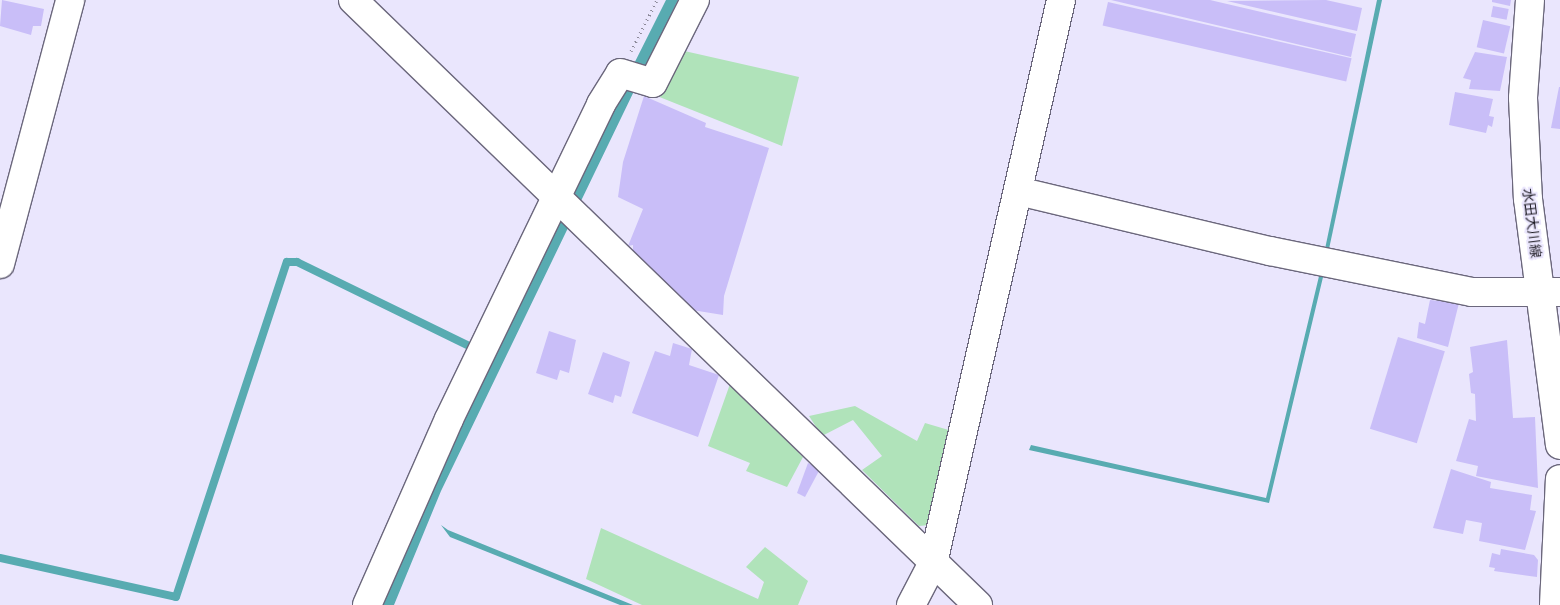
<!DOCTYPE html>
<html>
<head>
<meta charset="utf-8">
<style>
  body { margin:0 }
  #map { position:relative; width:1560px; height:605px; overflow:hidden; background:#eae6fd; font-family:Poppins,"Noto Sans JP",sans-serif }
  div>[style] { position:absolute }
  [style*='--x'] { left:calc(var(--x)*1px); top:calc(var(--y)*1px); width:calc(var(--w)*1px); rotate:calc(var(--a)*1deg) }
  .green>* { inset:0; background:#b0e3ba }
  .water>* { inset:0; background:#58abb1 }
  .stream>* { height:8px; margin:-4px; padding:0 4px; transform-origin:4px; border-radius:4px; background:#58abb1 }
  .building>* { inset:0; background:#c9bef8; transform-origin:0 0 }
  .path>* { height:3px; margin-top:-1.5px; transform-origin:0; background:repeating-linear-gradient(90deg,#8c8999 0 1px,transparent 0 5px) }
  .roads { filter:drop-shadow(1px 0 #6b677c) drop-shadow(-1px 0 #6b677c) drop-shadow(0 1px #6b677c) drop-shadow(0 -1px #6b677c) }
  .minor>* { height:28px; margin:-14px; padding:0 14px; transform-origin:14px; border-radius:14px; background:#fff }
  .major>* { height:28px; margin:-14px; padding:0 14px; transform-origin:14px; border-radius:14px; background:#fff }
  span { translate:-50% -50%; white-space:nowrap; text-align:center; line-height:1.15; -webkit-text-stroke:4px #eae6fd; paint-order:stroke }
  .street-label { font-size:14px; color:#201e27 }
</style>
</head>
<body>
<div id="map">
  <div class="green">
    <i style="clip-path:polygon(680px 50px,799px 77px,782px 146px,657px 96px)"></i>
    <i style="clip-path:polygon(730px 384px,803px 457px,787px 487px,746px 471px,750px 463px,708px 446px)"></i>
    <i style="clip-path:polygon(855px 406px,917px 441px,925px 423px,952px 431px,929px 525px,919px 526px,862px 470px,882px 456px,853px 420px,822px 436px,809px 416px)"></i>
    <i style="clip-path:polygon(601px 528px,758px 599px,764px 582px,746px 567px,765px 547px,808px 581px,798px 605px,642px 605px,586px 579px)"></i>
  </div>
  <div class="water">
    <i style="clip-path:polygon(666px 0,678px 0,441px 491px,394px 605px,380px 605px,551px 229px)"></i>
    <i style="clip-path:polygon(1377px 0,1382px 0,1329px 249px,1325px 249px)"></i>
    <i style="clip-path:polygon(1320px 272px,1324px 273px,1269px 503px,1029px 450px,1031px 445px,1266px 498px)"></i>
    <i style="clip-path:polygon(441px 525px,448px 530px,633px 605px,620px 605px,450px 537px)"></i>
  </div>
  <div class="stream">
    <i style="--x:0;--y:558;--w:180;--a:12.5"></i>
    <i style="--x:176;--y:597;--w:353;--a:-71.7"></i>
    <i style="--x:287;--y:262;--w:10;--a:0"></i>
    <i style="--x:297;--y:262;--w:189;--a:26"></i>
  </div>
  <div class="building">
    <i style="clip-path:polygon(2px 0,44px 9px,41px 26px,33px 26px,31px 35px,0 26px)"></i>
    <i style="clip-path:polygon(1111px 0,1210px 0,1356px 34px,1351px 57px)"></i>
    <i style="clip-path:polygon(1326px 0,1362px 8px,1357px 31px,1227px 1px)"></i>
    <i style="clip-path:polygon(1492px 0,1511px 0,1510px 6px,1492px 2px)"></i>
    <i style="left:1108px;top:2px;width:250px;height:24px;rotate:13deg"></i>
    <i style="left:1493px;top:6px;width:16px;height:11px;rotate:11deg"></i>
    <i style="left:1483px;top:20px;width:28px;height:28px;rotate:13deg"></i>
    <i style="clip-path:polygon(1475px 52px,1507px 57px,1500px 91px,1469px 89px,1471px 80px,1463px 78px)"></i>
    <i style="clip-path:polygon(1559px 87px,1560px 87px,1560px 129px,1551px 128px)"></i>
    <i style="clip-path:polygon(1455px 92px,1493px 99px,1489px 116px,1494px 117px,1492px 127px,1488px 125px,1486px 133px,1449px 125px)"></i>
    <i style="clip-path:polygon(644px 96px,706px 123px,705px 127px,769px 148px,724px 296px,723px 315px,692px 310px,633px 251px,633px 245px,628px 246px,643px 209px,618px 197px,623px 162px)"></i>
    <i style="clip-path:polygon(1430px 300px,1459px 303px,1448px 347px,1417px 338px,1419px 322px,1425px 324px)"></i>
    <i style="clip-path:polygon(549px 331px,576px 340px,569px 373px,560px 370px,557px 380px,536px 373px)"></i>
    <i style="left:1398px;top:337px;width:49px;height:96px;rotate:17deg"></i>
    <i style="clip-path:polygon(1507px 340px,1513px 418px,1535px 417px,1538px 488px,1476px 476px,1478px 466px,1456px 461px,1469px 419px,1476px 421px,1475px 394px,1471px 393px,1469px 374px,1473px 372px,1470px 347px)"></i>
    <i style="clip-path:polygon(673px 343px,692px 349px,689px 365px,719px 375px,698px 437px,632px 413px,655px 351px,670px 356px)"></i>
    <i style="clip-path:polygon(603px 352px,630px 362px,621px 397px,615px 395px,613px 403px,588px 394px)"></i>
    <i style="clip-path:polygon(808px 463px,820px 469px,805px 497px,797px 493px)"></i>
    <i style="clip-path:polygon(1451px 469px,1491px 482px,1490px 488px,1532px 495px,1530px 510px,1536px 511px,1525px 550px,1479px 541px,1482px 523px,1466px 520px,1463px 534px,1433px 528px)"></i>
    <i style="clip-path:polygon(1501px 549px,1534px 555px,1538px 560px,1537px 577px,1494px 571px,1495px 568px,1489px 567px,1492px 553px,1500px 555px)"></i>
  </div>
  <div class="path">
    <i style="--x:631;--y:51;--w:57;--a:-63"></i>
  </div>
  <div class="roads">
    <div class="minor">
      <i style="--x:353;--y:0;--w:870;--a:44.07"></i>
      <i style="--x:1018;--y:191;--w:259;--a:13.4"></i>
      <i style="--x:1270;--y:251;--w:206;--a:11.5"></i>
      <i style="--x:1472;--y:292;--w:88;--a:0"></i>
      <i style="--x:0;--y:264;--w:273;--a:-75.1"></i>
      <i style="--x:367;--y:605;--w:203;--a:-66.2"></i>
      <i style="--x:449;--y:419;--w:350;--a:-64.2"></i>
      <i style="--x:601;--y:104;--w:36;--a:-58"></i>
      <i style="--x:620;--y:73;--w:34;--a:17"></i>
      <i style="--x:653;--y:83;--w:93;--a:-63.2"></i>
      <i style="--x:911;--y:605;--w:47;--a:-62.4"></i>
      <i style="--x:933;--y:563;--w:577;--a:-77.19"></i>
    </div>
    <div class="major">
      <i style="--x:1530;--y:0;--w:98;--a:94.1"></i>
      <i style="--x:1523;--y:98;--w:101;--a:87.2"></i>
      <i style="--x:1528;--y:199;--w:248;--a:82.6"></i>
      <i style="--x:1554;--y:605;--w:126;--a:-87.3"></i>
    </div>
  </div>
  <div class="street-label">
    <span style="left:1532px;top:223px;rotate:83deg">水田大川線</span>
  </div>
</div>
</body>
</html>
